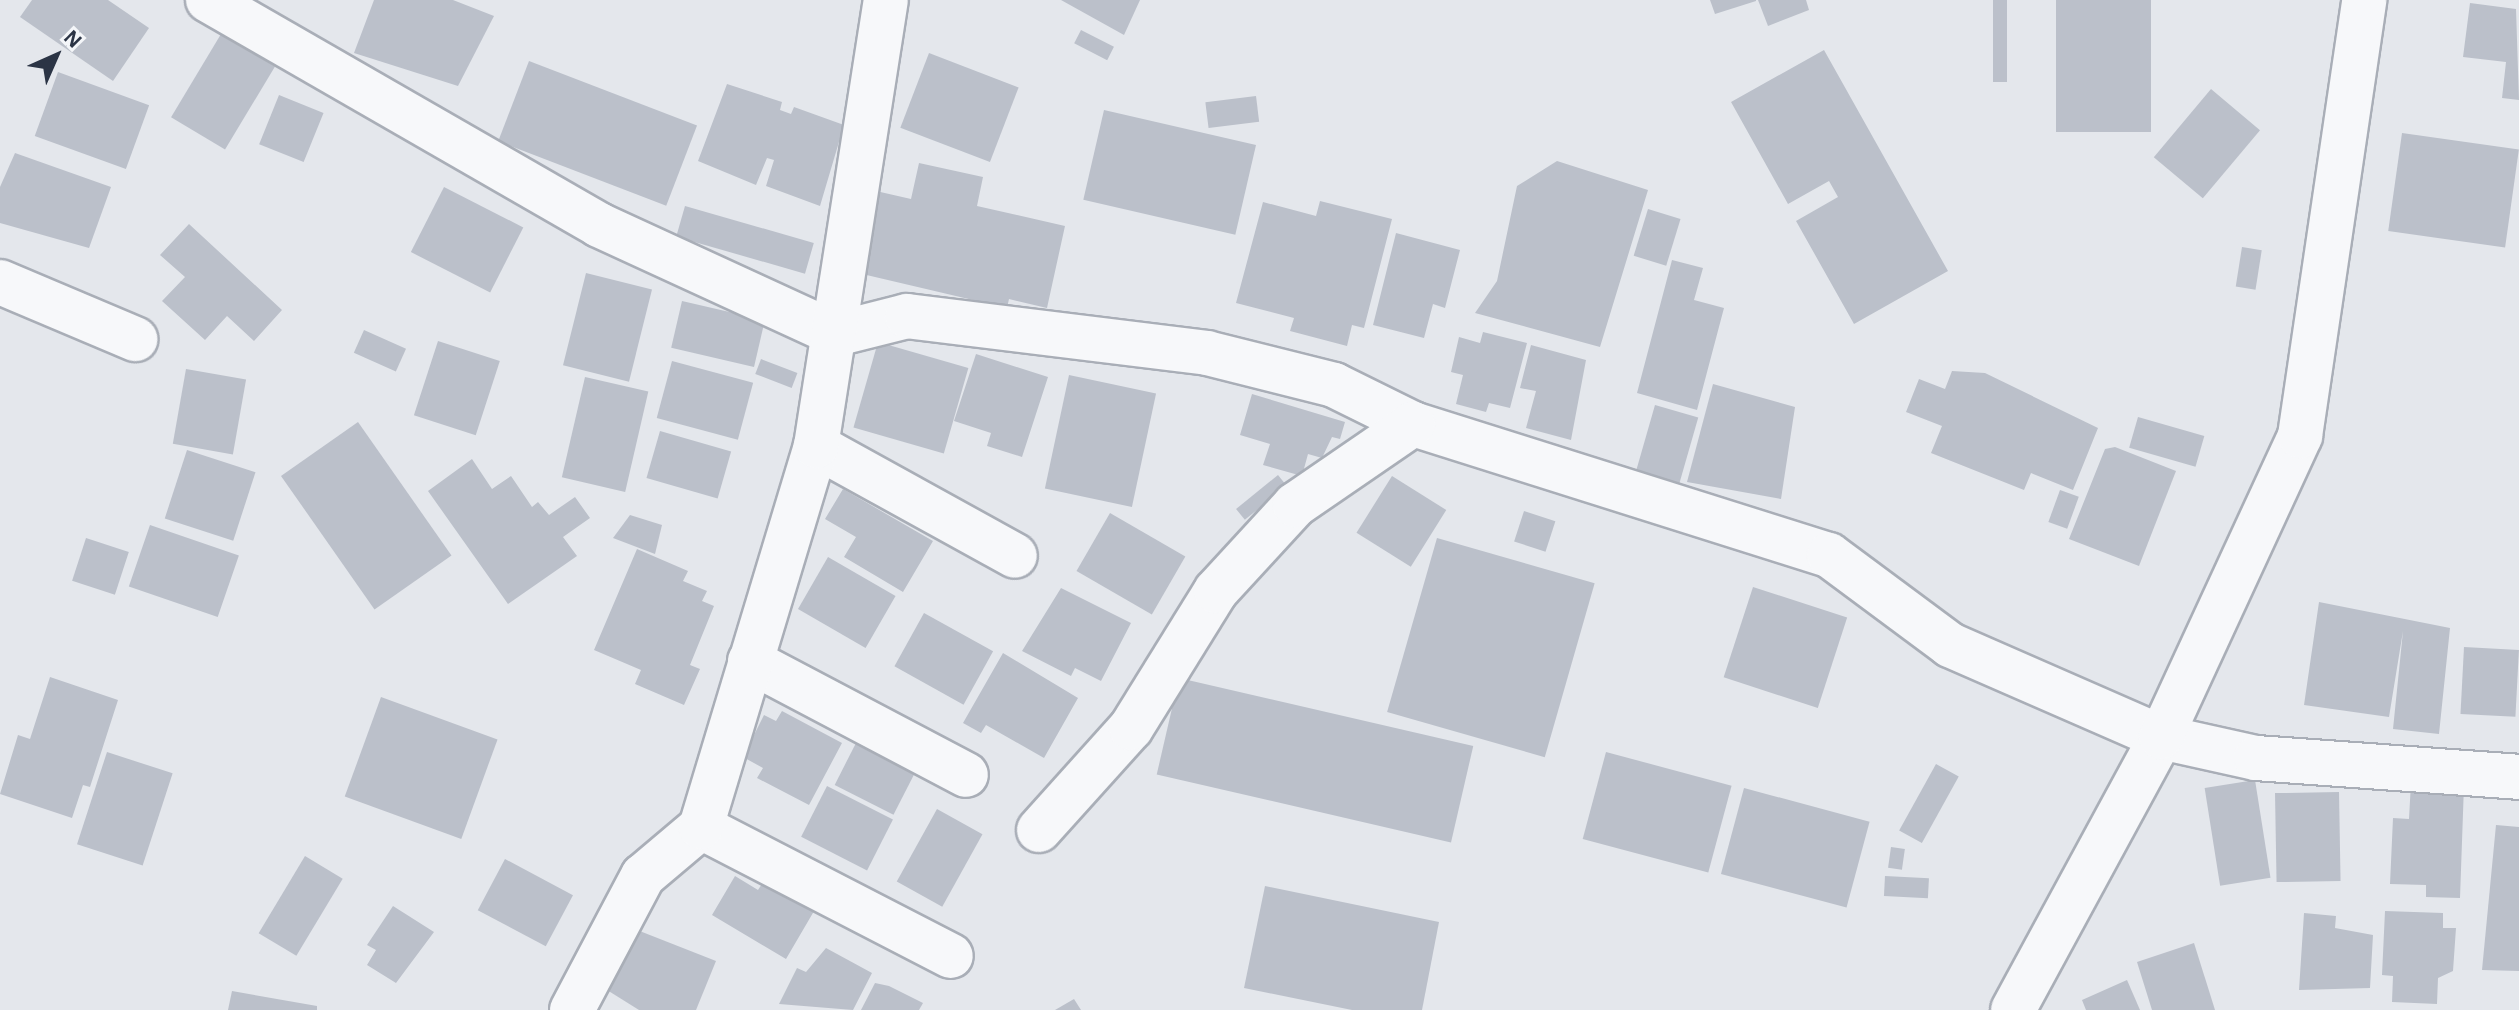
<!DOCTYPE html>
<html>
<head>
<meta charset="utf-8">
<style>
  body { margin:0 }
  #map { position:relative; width:2519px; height:1010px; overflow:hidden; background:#e4e7ec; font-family:"Alegreya Sans",sans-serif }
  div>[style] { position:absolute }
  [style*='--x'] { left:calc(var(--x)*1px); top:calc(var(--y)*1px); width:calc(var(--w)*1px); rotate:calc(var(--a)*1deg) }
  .building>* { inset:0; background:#bbc0ca; transform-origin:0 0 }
  .roads { filter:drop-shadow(2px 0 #a9aeb7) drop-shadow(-2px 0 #a9aeb7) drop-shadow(0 2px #a9aeb7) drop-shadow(0 -2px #a9aeb7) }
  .minor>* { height:44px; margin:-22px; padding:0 22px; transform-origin:22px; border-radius:22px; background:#f7f8fa }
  span { translate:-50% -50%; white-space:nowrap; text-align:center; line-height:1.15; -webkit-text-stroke:8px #f4f6f9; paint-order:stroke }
  .north { position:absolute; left:16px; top:16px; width:80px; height:80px; -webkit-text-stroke:6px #f4f6f9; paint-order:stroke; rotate:45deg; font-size:22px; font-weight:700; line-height:32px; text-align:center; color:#2b3445 }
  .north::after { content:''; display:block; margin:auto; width:28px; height:36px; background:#2b3445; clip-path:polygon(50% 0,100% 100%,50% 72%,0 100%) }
</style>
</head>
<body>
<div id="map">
  <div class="building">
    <i style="clip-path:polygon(32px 0,108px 0,149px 28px,113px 81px,20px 17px)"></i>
    <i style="clip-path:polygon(374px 0,453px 0,494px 16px,458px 86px,354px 53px)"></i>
    <i style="clip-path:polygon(1061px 0,1140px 0,1124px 35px)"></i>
    <i style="clip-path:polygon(1710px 0,1756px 0,1756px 1px,1715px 14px)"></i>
    <i style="clip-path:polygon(1758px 0,1806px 0,1809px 10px,1768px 26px)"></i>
    <i style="left:1993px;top:0;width:14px;height:82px"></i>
    <i style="left:2056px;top:0;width:95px;height:132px"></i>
    <i style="clip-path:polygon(2470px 3px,2516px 9px,2519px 100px,2502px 98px,2506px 62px,2463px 57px)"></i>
    <i style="left:1081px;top:30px;width:37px;height:15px;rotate:27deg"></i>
    <i style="left:221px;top:34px;width:63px;height:97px;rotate:31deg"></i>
    <i style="clip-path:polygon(1824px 50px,1948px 271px,1854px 324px,1796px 221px,1838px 197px,1829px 181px,1788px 204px,1731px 102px)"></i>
    <i style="left:929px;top:53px;width:96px;height:80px;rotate:21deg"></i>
    <i style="left:529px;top:61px;width:180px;height:86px;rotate:21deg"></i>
    <i style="left:58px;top:72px;width:97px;height:68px;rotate:20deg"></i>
    <i style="clip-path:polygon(727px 84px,782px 102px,780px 110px,791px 114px,794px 107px,844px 125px,820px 206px,766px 186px,774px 160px,767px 158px,756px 185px,698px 161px)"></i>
    <i style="left:2211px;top:89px;width:64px;height:89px;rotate:40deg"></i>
    <i style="left:279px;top:95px;width:48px;height:53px;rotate:22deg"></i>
    <i style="left:1256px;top:96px;width:26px;height:51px;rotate:83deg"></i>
    <i style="left:1104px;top:110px;width:156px;height:92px;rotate:13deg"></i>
    <i style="left:2402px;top:133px;width:118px;height:99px;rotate:8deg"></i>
    <i style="clip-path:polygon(15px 153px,111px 187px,89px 248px,0 223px,0 187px)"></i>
    <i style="clip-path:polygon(1557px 161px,1648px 190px,1600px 347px,1475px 313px,1497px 281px,1517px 186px)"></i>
    <i style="clip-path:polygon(919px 163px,983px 177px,977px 206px,1065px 226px,1047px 308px,1009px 299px,1007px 308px,858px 273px,876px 191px,911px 199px)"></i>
    <i style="left:444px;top:187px;width:89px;height:73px;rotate:27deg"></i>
    <i style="clip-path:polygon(1320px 201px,1392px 219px,1364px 328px,1352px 325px,1347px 346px,1290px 331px,1294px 318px,1236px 303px,1263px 202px,1316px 216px)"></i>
    <i style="left:685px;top:206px;width:134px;height:32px;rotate:16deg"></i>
    <i style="left:1648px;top:209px;width:34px;height:49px;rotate:17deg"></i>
    <i style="clip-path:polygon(189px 224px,282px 310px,254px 341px,227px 316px,205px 340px,162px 301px,185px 277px,160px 255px)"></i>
    <i style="clip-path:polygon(1396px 233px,1460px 250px,1445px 308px,1433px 304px,1424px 338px,1373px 325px)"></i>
    <i style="left:2242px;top:247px;width:20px;height:40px;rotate:9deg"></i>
    <i style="clip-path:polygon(1672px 260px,1703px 268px,1694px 300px,1724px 308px,1697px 410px,1637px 393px)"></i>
    <i style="left:586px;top:273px;width:68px;height:95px;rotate:14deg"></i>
    <i style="left:682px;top:301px;width:85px;height:48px;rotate:13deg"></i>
    <i style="left:364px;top:330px;width:46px;height:25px;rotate:24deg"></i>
    <i style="clip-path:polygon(1483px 332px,1527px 343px,1510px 408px,1489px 403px,1486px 412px,1456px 404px,1463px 375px,1451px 372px,1459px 337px,1480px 343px)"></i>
    <i style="left:438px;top:341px;width:65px;height:78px;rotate:18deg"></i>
    <i style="left:878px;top:342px;width:94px;height:89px;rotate:16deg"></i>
    <i style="clip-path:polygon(1531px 345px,1586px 360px,1571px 440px,1526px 428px,1536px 391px,1520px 388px)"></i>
    <i style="clip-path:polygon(976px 354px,1048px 377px,1022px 457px,987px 446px,991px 433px,954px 421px)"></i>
    <i style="left:761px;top:359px;width:39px;height:16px;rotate:21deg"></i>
    <i style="left:672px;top:361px;width:84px;height:59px;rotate:15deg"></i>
    <i style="left:186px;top:369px;width:61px;height:76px;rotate:10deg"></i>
    <i style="clip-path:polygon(1952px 371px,1985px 373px,2098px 428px,2073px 490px,2031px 473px,2024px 490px,1931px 453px,1942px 426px,1906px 412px,1919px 379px,1945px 389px)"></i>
    <i style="left:1069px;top:375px;width:89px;height:116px;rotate:12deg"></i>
    <i style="left:585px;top:377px;width:65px;height:103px;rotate:13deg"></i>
    <i style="clip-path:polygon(1713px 384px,1795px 407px,1781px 499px,1687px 482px)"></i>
    <i style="clip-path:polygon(1252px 394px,1345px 422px,1340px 439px,1332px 437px,1322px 458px,1308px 454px,1302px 476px,1263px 465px,1270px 444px,1240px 435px)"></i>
    <i style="left:1655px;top:405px;width:45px;height:71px;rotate:16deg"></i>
    <i style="left:2138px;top:417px;width:69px;height:32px;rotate:16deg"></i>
    <i style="left:358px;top:422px;width:163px;height:94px;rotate:55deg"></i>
    <i style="left:660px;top:431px;width:74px;height:49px;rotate:16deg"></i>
    <i style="clip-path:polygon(2115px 447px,2176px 471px,2139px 566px,2069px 539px,2105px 449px)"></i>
    <i style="left:187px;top:450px;width:72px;height:72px;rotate:18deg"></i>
    <i style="clip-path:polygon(472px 459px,492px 489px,511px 476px,532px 507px,538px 502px,549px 515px,575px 497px,590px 518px,563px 537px,577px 556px,508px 604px,428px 491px)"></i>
    <i style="left:1278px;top:475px;width:14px;height:54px;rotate:51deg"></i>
    <i style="left:1392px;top:476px;width:64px;height:67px;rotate:32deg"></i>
    <i style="clip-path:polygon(843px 489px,933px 541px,903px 592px,844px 557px,856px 537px,825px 519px)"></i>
    <i style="left:2060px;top:490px;width:20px;height:34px;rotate:20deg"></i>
    <i style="left:1524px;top:511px;width:33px;height:32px;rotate:18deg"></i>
    <i style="left:1110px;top:513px;width:87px;height:67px;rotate:30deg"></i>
    <i style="clip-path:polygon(630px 515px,662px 525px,655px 554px,613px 538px)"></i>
    <i style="left:150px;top:525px;width:94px;height:65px;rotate:19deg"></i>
    <i style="left:86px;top:538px;width:45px;height:45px;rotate:18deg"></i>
    <i style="left:1437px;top:538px;width:164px;height:181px;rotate:16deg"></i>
    <i style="clip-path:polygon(637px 549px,688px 571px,683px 581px,707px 591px,702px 601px,714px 606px,690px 665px,700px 669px,684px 705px,635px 684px,641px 670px,594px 650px)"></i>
    <i style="left:828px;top:557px;width:78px;height:60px;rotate:30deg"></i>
    <i style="left:1753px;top:587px;width:99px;height:95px;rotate:18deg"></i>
    <i style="clip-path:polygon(1061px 588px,1131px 623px,1101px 681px,1075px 668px,1071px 676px,1022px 651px)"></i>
    <i style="clip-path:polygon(2319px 602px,2450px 628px,2439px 734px,2393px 729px,2403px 631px,2389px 717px,2304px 705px)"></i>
    <i style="left:924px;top:613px;width:79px;height:61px;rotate:29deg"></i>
    <i style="left:2464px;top:647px;width:55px;height:67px;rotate:3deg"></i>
    <i style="clip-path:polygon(1003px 653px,1078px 698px,1044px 758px,986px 725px,981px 733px,963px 723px)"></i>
    <i style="clip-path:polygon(50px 677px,118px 700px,90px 787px,83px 785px,72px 818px,0 794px,18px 735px,30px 739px)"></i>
    <i style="left:1179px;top:678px;width:302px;height:99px;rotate:13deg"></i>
    <i style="left:381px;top:697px;width:124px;height:106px;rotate:20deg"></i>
    <i style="clip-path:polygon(782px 711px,842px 743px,809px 805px,757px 778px,763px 768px,743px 757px,764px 715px,776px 721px)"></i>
    <i style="left:856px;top:743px;width:66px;height:47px;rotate:27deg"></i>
    <i style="left:107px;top:752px;width:69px;height:97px;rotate:18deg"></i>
    <i style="left:1606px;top:752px;width:130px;height:90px;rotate:15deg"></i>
    <i style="left:1936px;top:764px;width:26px;height:76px;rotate:29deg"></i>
    <i style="left:2255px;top:780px;width:99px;height:51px;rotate:81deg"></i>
    <i style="clip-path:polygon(2411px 782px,2464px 785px,2460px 898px,2426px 897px,2426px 885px,2390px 884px,2393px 818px,2409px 819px)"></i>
    <i style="left:827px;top:786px;width:74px;height:57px;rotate:27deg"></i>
    <i style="left:1744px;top:788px;width:130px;height:89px;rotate:15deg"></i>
    <i style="left:2339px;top:792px;width:89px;height:64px;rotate:89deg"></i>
    <i style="left:937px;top:809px;width:52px;height:83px;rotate:29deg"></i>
    <i style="clip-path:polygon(2496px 825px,2519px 827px,2519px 971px,2482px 970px)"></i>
    <i style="left:1891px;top:847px;width:14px;height:21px;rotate:8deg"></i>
    <i style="left:305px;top:856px;width:44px;height:90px;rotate:31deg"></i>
    <i style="left:505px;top:859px;width:77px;height:58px;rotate:28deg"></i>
    <i style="clip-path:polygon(735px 876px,758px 890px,767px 876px,817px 906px,786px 959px,712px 915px)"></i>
    <i style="left:1885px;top:876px;width:44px;height:20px;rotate:3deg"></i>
    <i style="clip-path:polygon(1265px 886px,1439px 922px,1422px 1010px,1352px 1010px,1244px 988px)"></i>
    <i style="clip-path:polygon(393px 906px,434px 932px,396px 983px,367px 965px,376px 950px,367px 945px)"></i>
    <i style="clip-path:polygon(2385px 911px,2443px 913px,2443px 928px,2456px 928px,2453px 971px,2438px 978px,2437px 1004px,2392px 1002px,2393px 976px,2382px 975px)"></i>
    <i style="clip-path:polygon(2304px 913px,2336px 916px,2335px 928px,2373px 935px,2370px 988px,2299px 990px)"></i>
    <i style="clip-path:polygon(632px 928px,716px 961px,696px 1010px,639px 1010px,607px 990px)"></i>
    <i style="clip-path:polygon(2194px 943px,2215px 1010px,2152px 1010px,2137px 962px)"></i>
    <i style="clip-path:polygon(826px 948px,872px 973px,853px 1010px,779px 1004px,797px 968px,806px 972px)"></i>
    <i style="clip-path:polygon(2127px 980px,2140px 1010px,2086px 1010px,2082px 1000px)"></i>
    <i style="clip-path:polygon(875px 983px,889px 986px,923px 1003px,919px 1010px,861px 1010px)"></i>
    <i style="clip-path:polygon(232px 991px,317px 1006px,317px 1010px,228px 1010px)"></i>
    <i style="clip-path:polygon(1074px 999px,1081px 1010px,1055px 1010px)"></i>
  </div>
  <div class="roads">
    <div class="minor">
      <i style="--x:208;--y:0;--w:451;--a:29.9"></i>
      <i style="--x:599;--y:225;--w:261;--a:24.7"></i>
      <i style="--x:836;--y:334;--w:73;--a:-14.2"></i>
      <i style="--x:907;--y:316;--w:302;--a:7"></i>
      <i style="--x:1207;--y:353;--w:131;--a:14.1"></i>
      <i style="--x:1334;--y:385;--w:88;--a:26.3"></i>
      <i style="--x:1413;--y:424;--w:436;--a:17.5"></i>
      <i style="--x:1829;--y:555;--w:151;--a:36.6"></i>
      <i style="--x:1950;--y:645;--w:230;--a:23.6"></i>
      <i style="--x:2161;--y:737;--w:97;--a:12.5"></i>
      <i style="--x:2256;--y:758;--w:264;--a:4.1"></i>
      <i style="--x:0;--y:282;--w:147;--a:22.9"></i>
      <i style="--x:816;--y:446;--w:227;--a:28.9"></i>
      <i style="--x:750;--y:661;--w:244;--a:27.8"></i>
      <i style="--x:701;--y:827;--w:281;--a:27.3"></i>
      <i style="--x:1039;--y:830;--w:137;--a:-48"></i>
      <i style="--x:1131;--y:728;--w:161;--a:-58.2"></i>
      <i style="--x:1216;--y:591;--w:117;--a:-47.4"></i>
      <i style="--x:1295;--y:505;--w:143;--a:-34.5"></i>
      <i style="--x:572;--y:1010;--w:152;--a:-62.1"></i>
      <i style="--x:643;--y:876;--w:76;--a:-40.2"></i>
      <i style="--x:701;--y:827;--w:398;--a:-73.2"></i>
      <i style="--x:816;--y:446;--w:451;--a:-81.1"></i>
      <i style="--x:2013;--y:1010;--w:311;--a:-61.5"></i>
      <i style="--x:2161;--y:737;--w:332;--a:-65.2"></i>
      <i style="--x:2300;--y:436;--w:441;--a:-81.6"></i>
    </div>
  </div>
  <div class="north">N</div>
</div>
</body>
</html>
